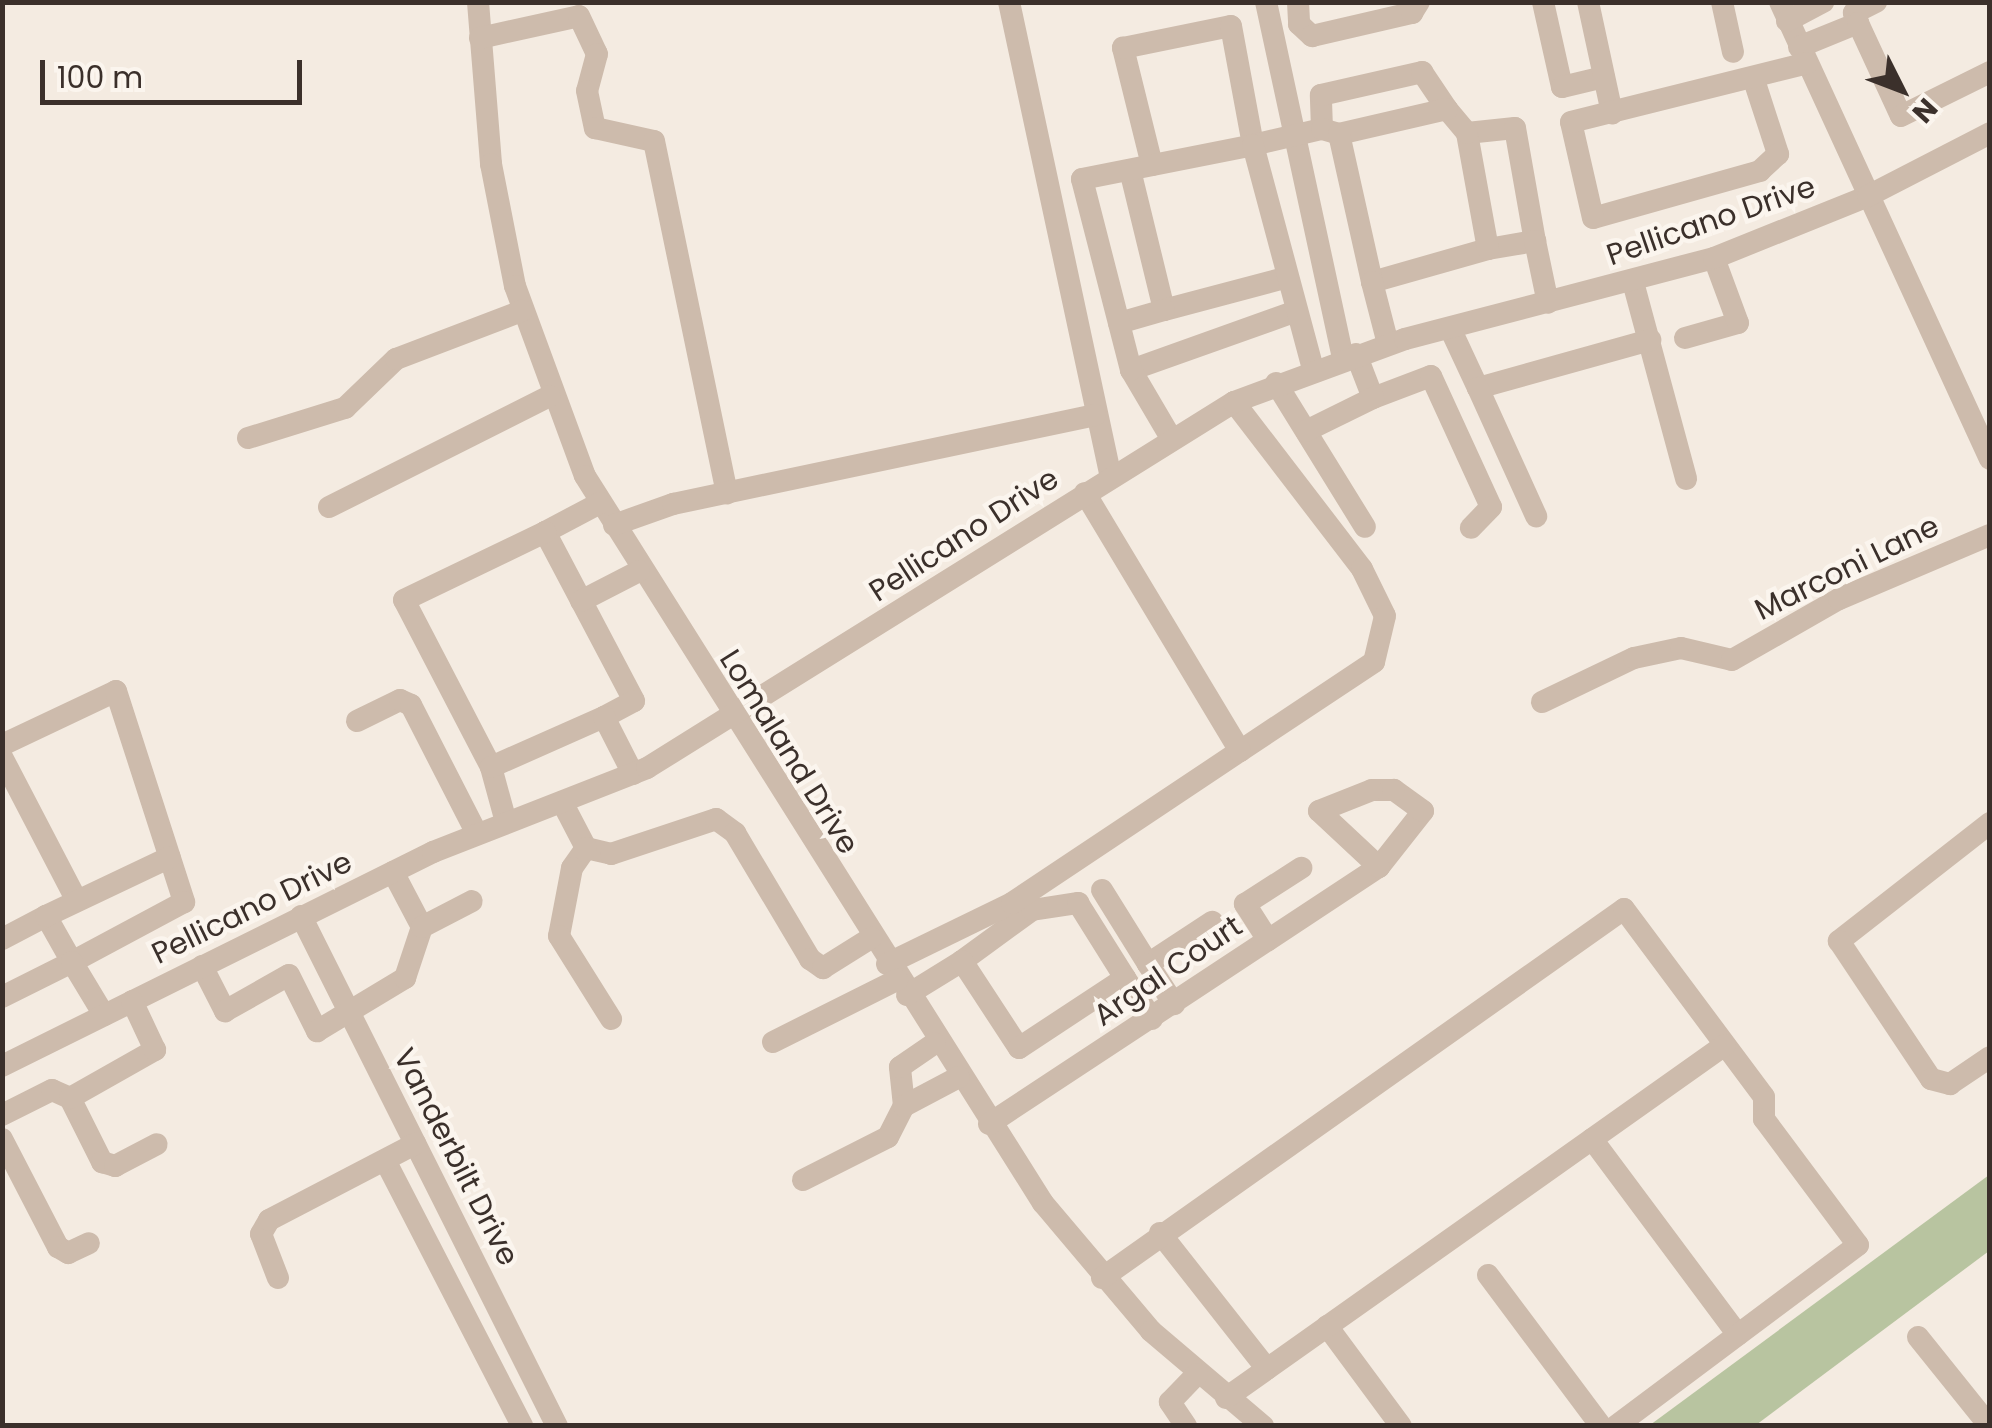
<!DOCTYPE html>
<html>
<head>
<meta charset="utf-8">
<style>
  body { margin:0 }
  #map { position:relative; width:1992px; height:1428px; overflow:hidden; background:#f4ebe1; font-family:Poppins,sans-serif }
  div>[style] { position:absolute }
  [style*='--x'] { left:calc(var(--x)*1px); top:calc(var(--y)*1px); width:calc(var(--w)*1px); rotate:calc(var(--a)*1deg) }
  .green>* { inset:0; background:#b8c4a0 }
  .minor>* { height:22px; margin:-11px; padding:0 11px; transform-origin:11px; border-radius:11px; background:#cdbbac }
  span { translate:-50% -50%; white-space:nowrap; text-align:center; line-height:1.15; -webkit-text-stroke:9px #fbf5ee; paint-order:stroke }
  .street-label { font-size:30px; color:#3b302b }
  .frame { position:absolute; inset:0; border:5px solid #3b302b; pointer-events:none }
  .north { position:absolute; left:1852px; top:40px; width:100px; height:100px; -webkit-text-stroke:8px #fbf5ee; paint-order:stroke; rotate:132deg; font-size:28px; font-weight:700; line-height:40px; text-align:center; color:#3b302b }
  .north::after { content:''; display:block; margin:auto; width:35px; height:45px; background:#3b302b; clip-path:polygon(50% 0,100% 100%,50% 72%,0 100%) }
  .scale { position:absolute; left:40px; top:60px; width:262px; height:45px; box-sizing:border-box; border:5px solid #3b302b; border-top:0; padding-left:12px; font-size:30px; line-height:35px; white-space:nowrap; color:#3b302b; -webkit-text-stroke:8px #fbf5ee; paint-order:stroke }
</style>
</head>
<body>
<div id="map">
  <div class="green">
    <i style="clip-path:polygon(1989px 1175px,1989px 1251px,1756px 1425px,1650px 1425px)"></i>
  </div>
  <div class="minor">
    <i style="--x:478;--y:2;--w:163;--a:85.4"></i>
    <i style="--x:491;--y:164;--w:124;--a:78.9"></i>
    <i style="--x:515;--y:286;--w:202;--a:69.8"></i>
    <i style="--x:585;--y:476;--w:859;--a:57.79"></i>
    <i style="--x:1043;--y:1203;--w:167;--a:49.8"></i>
    <i style="--x:1151;--y:1331;--w:147;--a:40.3"></i>
    <i style="--x:1009;--y:2;--w:485;--a:77.9"></i>
    <i style="--x:1266;--y:2;--w:364;--a:77.8"></i>
    <i style="--x:1298;--y:2;--w:22;--a:87"></i>
    <i style="--x:1299;--y:24;--w:18;--a:43"></i>
    <i style="--x:1312;--y:36;--w:103;--a:-13"></i>
    <i style="--x:1412;--y:13;--w:13;--a:-58"></i>
    <i style="--x:1543;--y:2;--w:87;--a:77.4"></i>
    <i style="--x:1562;--y:87;--w:43;--a:-13.4"></i>
    <i style="--x:1588;--y:2;--w:114;--a:77.8"></i>
    <i style="--x:1722;--y:2;--w:51;--a:77.6"></i>
    <i style="--x:1780;--y:2;--w:503;--a:65.32"></i>
    <i style="--x:1787;--y:21;--w:41;--a:-27.8"></i>
    <i style="--x:1858;--y:23;--w:11;--a:-112"></i>
    <i style="--x:1854;--y:13;--w:25;--a:-27"></i>
    <i style="--x:480;--y:38;--w:101;--a:-12.5"></i>
    <i style="--x:579;--y:16;--w:42;--a:64.7"></i>
    <i style="--x:597;--y:54;--w:38;--a:105"></i>
    <i style="--x:587;--y:91;--w:38;--a:78"></i>
    <i style="--x:595;--y:128;--w:60;--a:12.4"></i>
    <i style="--x:654;--y:141;--w:360;--a:78.3"></i>
    <i style="--x:1799;--y:47;--w:64;--a:-22.1"></i>
    <i style="--x:1858;--y:23;--w:102;--a:65.2"></i>
    <i style="--x:1901;--y:116;--w:99;--a:-26.3"></i>
    <i style="--x:1754;--y:80;--w:78;--a:72"></i>
    <i style="--x:1778;--y:154;--w:25;--a:137"></i>
    <i style="--x:1760;--y:171;--w:173;--a:164.3"></i>
    <i style="--x:1593;--y:218;--w:98;--a:-102.9"></i>
    <i style="--x:1571;--y:122;--w:243;--a:-14"></i>
    <i style="--x:1322;--y:129;--w:34;--a:-92"></i>
    <i style="--x:1321;--y:95;--w:104;--a:-12.8"></i>
    <i style="--x:1422;--y:72;--w:45;--a:56"></i>
    <i style="--x:1467;--y:133;--w:48;--a:-5.9"></i>
    <i style="--x:1515;--y:128;--w:115;--a:80"></i>
    <i style="--x:1152;--y:165;--w:121;--a:-103.9"></i>
    <i style="--x:1123;--y:48;--w:110;--a:-11.5"></i>
    <i style="--x:1231;--y:26;--w:121;--a:79.5"></i>
    <i style="--x:1253;--y:145;--w:71;--a:-13.1"></i>
    <i style="--x:1322;--y:129;--w:18;--a:16"></i>
    <i style="--x:1130;--y:170;--w:144;--a:76.3"></i>
    <i style="--x:1164;--y:310;--w:124;--a:-14.9"></i>
    <i style="--x:1488;--y:249;--w:48;--a:-9.7"></i>
    <i style="--x:1535;--y:241;--w:63;--a:78.2"></i>
    <i style="--x:1372;--y:282;--w:121;--a:-15.9"></i>
    <i style="--x:1488;--y:249;--w:118;--a:-100.3"></i>
    <i style="--x:1467;--y:133;--w:31;--a:-130"></i>
    <i style="--x:1447;--y:109;--w:111;--a:167"></i>
    <i style="--x:1339;--y:134;--w:152;--a:77.4"></i>
    <i style="--x:1372;--y:282;--w:64;--a:75.5"></i>
    <i style="--x:1633;--y:282;--w:204;--a:74.9"></i>
    <i style="--x:1119;--y:323;--w:47;--a:-16.1"></i>
    <i style="--x:1450;--y:328;--w:66;--a:65"></i>
    <i style="--x:1478;--y:388;--w:179;--a:-15.6"></i>
    <i style="--x:1685;--y:338;--w:55;--a:-15.8"></i>
    <i style="--x:1738;--y:323;--w:69;--a:-110.3"></i>
    <i style="--x:1356;--y:354;--w:47;--a:68.9"></i>
    <i style="--x:1373;--y:398;--w:62;--a:-20.8"></i>
    <i style="--x:1431;--y:376;--w:144;--a:65.4"></i>
    <i style="--x:1491;--y:507;--w:29;--a:134"></i>
    <i style="--x:1131;--y:370;--w:170;--a:-19.6"></i>
    <i style="--x:1276;--y:383;--w:169;--a:58.3"></i>
    <i style="--x:1478;--y:388;--w:141;--a:65.6"></i>
    <i style="--x:1234;--y:402;--w:210;--a:52.5"></i>
    <i style="--x:1362;--y:569;--w:52;--a:63.9"></i>
    <i style="--x:1385;--y:616;--w:47;--a:103.4"></i>
    <i style="--x:1374;--y:662;--w:161;--a:146.4"></i>
    <i style="--x:1306;--y:431;--w:75;--a:-26.2"></i>
    <i style="--x:248;--y:438;--w:102;--a:-17.2"></i>
    <i style="--x:345;--y:408;--w:71;--a:-43.9"></i>
    <i style="--x:396;--y:359;--w:135;--a:-20.9"></i>
    <i style="--x:1171;--y:438;--w:79;--a:-120.5"></i>
    <i style="--x:1131;--y:370;--w:197;--a:-104.4"></i>
    <i style="--x:1082;--y:179;--w:174;--a:-11.2"></i>
    <i style="--x:1253;--y:145;--w:232;--a:75"></i>
    <i style="--x:600;--y:503;--w:62;--a:152.2"></i>
    <i style="--x:545;--y:532;--w:191;--a:62.2"></i>
    <i style="--x:634;--y:701;--w:34;--a:152"></i>
    <i style="--x:329;--y:507;--w:247;--a:-26.7"></i>
    <i style="--x:614;--y:525;--w:63;--a:-19.6"></i>
    <i style="--x:673;--y:504;--w:431;--a:-11.9"></i>
    <i style="--x:581;--y:601;--w:65;--a:-27.3"></i>
    <i style="--x:1542;--y:702;--w:102;--a:-25.6"></i>
    <i style="--x:1634;--y:658;--w:48;--a:-12"></i>
    <i style="--x:1681;--y:648;--w:52;--a:13.2"></i>
    <i style="--x:1732;--y:660;--w:123;--a:-29.7"></i>
    <i style="--x:1839;--y:599;--w:164;--a:-23"></i>
    <i style="--x:357;--y:721;--w:48;--a:-26"></i>
    <i style="--x:400;--y:700;--w:12;--a:24"></i>
    <i style="--x:411;--y:705;--w:145;--a:62.9"></i>
    <i style="--x:2;--y:745;--w:126;--a:-25.3"></i>
    <i style="--x:116;--y:691;--w:222;--a:72.1"></i>
    <i style="--x:184;--y:902;--w:127;--a:151.8"></i>
    <i style="--x:72;--y:962;--w:53;--a:-119.5"></i>
    <i style="--x:46;--y:916;--w:50;--a:152.4"></i>
    <i style="--x:2;--y:757;--w:162;--a:62.5"></i>
    <i style="--x:491;--y:767;--w:188;--a:-117.5"></i>
    <i style="--x:404;--y:600;--w:157;--a:-25.7"></i>
    <i style="--x:562;--y:802;--w:52;--a:62.4"></i>
    <i style="--x:586;--y:848;--w:26;--a:13"></i>
    <i style="--x:611;--y:854;--w:111;--a:-18.4"></i>
    <i style="--x:716;--y:819;--w:24;--a:36"></i>
    <i style="--x:735;--y:833;--w:147;--a:59.2"></i>
    <i style="--x:810;--y:959;--w:16;--a:35"></i>
    <i style="--x:823;--y:968;--w:57;--a:-32"></i>
    <i style="--x:506;--y:822;--w:57;--a:-105.3"></i>
    <i style="--x:491;--y:767;--w:124;--a:-23.9"></i>
    <i style="--x:604;--y:717;--w:64;--a:63"></i>
    <i style="--x:1990;--y:823;--w:192;--a:142"></i>
    <i style="--x:1839;--y:941;--w:166;--a:56.3"></i>
    <i style="--x:1931;--y:1079;--w:20;--a:15"></i>
    <i style="--x:1950;--y:1084;--w:48;--a:-34"></i>
    <i style="--x:586;--y:848;--w:24;--a:125"></i>
    <i style="--x:572;--y:868;--w:69;--a:100.8"></i>
    <i style="--x:559;--y:936;--w:98;--a:57.9"></i>
    <i style="--x:393;--y:872;--w:62;--a:62.2"></i>
    <i style="--x:1102;--y:890;--w:87;--a:58.1"></i>
    <i style="--x:1148;--y:964;--w:77;--a:-33.3"></i>
    <i style="--x:46;--y:916;--w:137;--a:-25.4"></i>
    <i style="--x:301;--y:916;--w:571;--a:63.35"></i>
    <i style="--x:1268;--y:940;--w:43;--a:-122.6"></i>
    <i style="--x:1245;--y:904;--w:67;--a:-32.7"></i>
    <i style="--x:962;--y:961;--w:87;--a:-36.1"></i>
    <i style="--x:1032;--y:910;--w:47;--a:-8.7"></i>
    <i style="--x:1078;--y:903;--w:89;--a:57.9"></i>
    <i style="--x:887;--y:964;--w:139;--a:-26"></i>
    <i style="--x:1012;--y:903;--w:274;--a:-33.7"></i>
    <i style="--x:1240;--y:751;--w:301;--a:-121"></i>
    <i style="--x:1148;--y:964;--w:48;--a:57"></i>
    <i style="--x:202;--y:966;--w:51;--a:62.9"></i>
    <i style="--x:225;--y:1011;--w:73;--a:-29.4"></i>
    <i style="--x:289;--y:975;--w:63;--a:63.4"></i>
    <i style="--x:317;--y:1031;--w:103;--a:-31.1"></i>
    <i style="--x:405;--y:978;--w:54;--a:-71.6"></i>
    <i style="--x:422;--y:927;--w:56;--a:-27.5"></i>
    <i style="--x:907;--y:995;--w:65;--a:-31.7"></i>
    <i style="--x:962;--y:961;--w:104;--a:56.8"></i>
    <i style="--x:1019;--y:1048;--w:127;--a:-33.4"></i>
    <i style="--x:1125;--y:978;--w:49;--a:56.6"></i>
    <i style="--x:2;--y:997;--w:78;--a:-26.6"></i>
    <i style="--x:72;--y:962;--w:62;--a:58.9"></i>
    <i style="--x:773;--y:1042;--w:139;--a:-26.6"></i>
    <i style="--x:2;--y:1066;--w:481;--a:-26.4"></i>
    <i style="--x:433;--y:852;--w:230;--a:-21.4"></i>
    <i style="--x:647;--y:768;--w:692;--a:-31.94"></i>
    <i style="--x:1234;--y:402;--w:182;--a:-20.2"></i>
    <i style="--x:1405;--y:339;--w:319;--a:-14.7"></i>
    <i style="--x:1714;--y:258;--w:166;--a:-21.9"></i>
    <i style="--x:1868;--y:196;--w:137;--a:-27.3"></i>
    <i style="--x:70;--y:1098;--w:72;--a:63.4"></i>
    <i style="--x:102;--y:1162;--w:14;--a:17"></i>
    <i style="--x:115;--y:1166;--w:47;--a:-27.6"></i>
    <i style="--x:904;--y:1106;--w:39;--a:-96"></i>
    <i style="--x:900;--y:1067;--w:42;--a:-34.4"></i>
    <i style="--x:2;--y:1115;--w:56;--a:-26.6"></i>
    <i style="--x:52;--y:1090;--w:20;--a:24"></i>
    <i style="--x:70;--y:1098;--w:98;--a:-29.5"></i>
    <i style="--x:155;--y:1050;--w:54;--a:-115.1"></i>
    <i style="--x:989;--y:1124;--w:467;--a:-33.4"></i>
    <i style="--x:1379;--y:867;--w:71;--a:-51.8"></i>
    <i style="--x:1423;--y:811;--w:36;--a:-144"></i>
    <i style="--x:1394;--y:790;--w:22;--a:180"></i>
    <i style="--x:1372;--y:790;--w:57;--a:158.4"></i>
    <i style="--x:1319;--y:811;--w:82;--a:43"></i>
    <i style="--x:2;--y:1139;--w:122;--a:62.6"></i>
    <i style="--x:58;--y:1247;--w:12;--a:31"></i>
    <i style="--x:68;--y:1253;--w:23;--a:-25"></i>
    <i style="--x:1592;--y:1139;--w:244;--a:53.3"></i>
    <i style="--x:387;--y:1164;--w:295;--a:62.7"></i>
    <i style="--x:803;--y:1180;--w:95;--a:-26.8"></i>
    <i style="--x:888;--y:1137;--w:35;--a:-63"></i>
    <i style="--x:904;--y:1106;--w:62;--a:-27.8"></i>
    <i style="--x:1160;--y:1233;--w:173;--a:51.8"></i>
    <i style="--x:1488;--y:1275;--w:189;--a:53.2"></i>
    <i style="--x:278;--y:1278;--w:47;--a:-111.1"></i>
    <i style="--x:261;--y:1234;--w:16;--a:-60"></i>
    <i style="--x:269;--y:1220;--w:165;--a:-27.5"></i>
    <i style="--x:1102;--y:1278;--w:639;--a:-35.26"></i>
    <i style="--x:1624;--y:909;--w:234;--a:53.3"></i>
    <i style="--x:1764;--y:1097;--w:22;--a:90"></i>
    <i style="--x:1764;--y:1119;--w:157;--a:53.3"></i>
    <i style="--x:1858;--y:1245;--w:302;--a:143.2"></i>
    <i style="--x:1327;--y:1326;--w:124;--a:53.5"></i>
    <i style="--x:1918;--y:1337;--w:112;--a:51.2"></i>
    <i style="--x:1226;--y:1398;--w:611;--a:-35.28"></i>
    <i style="--x:1186;--y:1426;--w:29;--a:-124"></i>
    <i style="--x:1170;--y:1402;--w:39;--a:-46"></i>
  </div>
  <div class="street-label">
    <span style="left:1711px;top:221px;rotate:-19deg">Pellicano Drive</span>
    <span style="left:964px;top:535px;rotate:-33deg">Pellicano Drive</span>
    <span style="left:1847px;top:568px;rotate:-26deg">Marconi Lane</span>
    <span style="left:789px;top:752px;rotate:58deg">Lomaland Drive</span>
    <span style="left:252px;top:908px;rotate:-26deg">Pellicano Drive</span>
    <span style="left:1168px;top:971px;rotate:-34deg">Argal Court</span>
    <span style="left:456px;top:1157px;rotate:63deg">Vanderbilt Drive</span>
  </div>
  <div class="frame"></div>
  <div class="north">N</div>
  <div class="scale">100 m</div>
</div>
</body>
</html>
